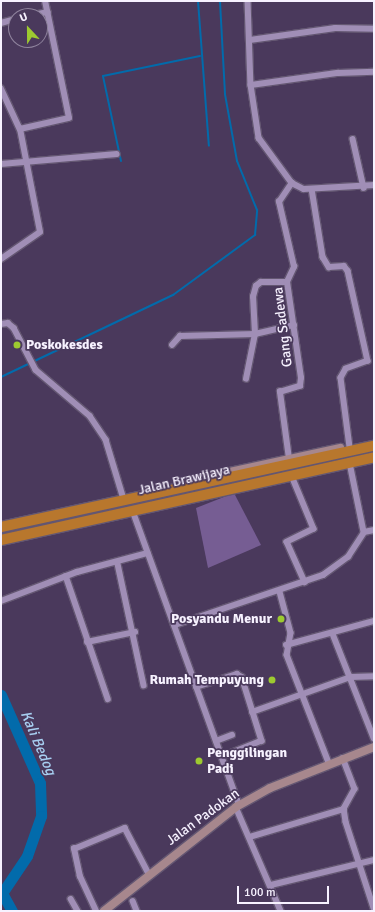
<!DOCTYPE html>
<html>
<head>
<meta charset="utf-8">
<style>
  body { margin:0 }
  #map { position:relative; width:375px; height:912px; overflow:hidden; background:#4a395c; font-family:Signika,sans-serif }
  div>[style] { position:absolute }
  [style*='--x'] { left:calc(var(--x)*1px); top:calc(var(--y)*1px); width:calc(var(--w)*1px); rotate:calc(var(--a)*1deg) }
  .green>* { inset:0; background:#765d93 }
  .stream>* { height:2px; margin:-1px; padding:0 1px; transform-origin:1px; border-radius:1px; background:#026bab }
  .river>* { height:11px; margin:-5.5px; padding:0 5.5px; transform-origin:5.5px; border-radius:5.5px; background:#026bab }
  .roads { filter:drop-shadow(1px 0 #645772) drop-shadow(-1px 0 #645772) drop-shadow(0 1px #645772) drop-shadow(0 -1px #645772) }
  .street>* { height:5.5px; margin:-2.75px; padding:0 2.75px; transform-origin:2.75px; border-radius:2.75px; background:#a08eb6 }
  .secondary>* { height:8px; margin:-4px; padding:0 4px; transform-origin:4px; border-radius:4px; background:#a7878d }
  .highway>* { height:10px; margin:-5px; padding:0 5px; transform-origin:5px; border-radius:5px; background:#b8772d }
  .dots>* { width:11px; height:11px; translate:-50% -50%; box-sizing:border-box; border:2px solid #4a395c; border-radius:50% }
  span { translate:-50% -50%; white-space:nowrap; text-align:center; line-height:1.15; -webkit-text-stroke:3.5px #4a395c; paint-order:stroke }
  .street-label { font-size:14px; color:#f7f2ff }
  .poi-label { font-size:14px; color:#f7f2ff; font-weight:700 }
  .left { translate:0 -50%; text-align:left }
  .right { translate:-100% -50%; text-align:right }
  .water-label { font-size:15px; color:#a7cef0; font-style:italic }
  .frame { position:absolute; inset:0; border:2px solid #f7f2ff; pointer-events:none }
  .north { position:absolute; left:8px; top:8px; width:40px; height:40px; box-sizing:border-box; background:#4a395c; border:1px solid #8f839d; border-radius:50%; rotate:338deg; font-size:11px; font-weight:700; line-height:16px; text-align:center; color:#f7f2ff }
  .north::after { content:''; display:block; margin:auto; width:14px; height:18px; background:#9dca30; clip-path:polygon(50% 0,100% 100%,50% 72%,0 100%) }
  .scale { position:absolute; left:237px; top:886px; width:92px; height:18px; box-sizing:border-box; border:2px solid #f7f2ff; border-top:0; padding-left:5px; font-size:12px; line-height:14px; white-space:nowrap; color:#f7f2ff; -webkit-text-stroke:3px #4a395c; paint-order:stroke }
</style>
</head>
<body>
<div id="map">
  <div class="green">
    <i style="clip-path:polygon(234px 493px,261px 545px,208px 568px,196px 508px)"></i>
  </div>
  <div class="stream">
    <i style="--x:198;--y:1;--w:145;--a:85.7"></i>
    <i style="--x:121;--y:161;--w:87;--a:-102"></i>
    <i style="--x:103;--y:76;--w:99;--a:-11.7"></i>
    <i style="--x:1;--y:377;--w:191;--a:-25.5"></i>
    <i style="--x:173;--y:295;--w:102;--a:-36.2"></i>
    <i style="--x:255;--y:235;--w:25;--a:-85"></i>
    <i style="--x:257;--y:210;--w:53;--a:-112.2"></i>
    <i style="--x:237;--y:161;--w:68;--a:-100.2"></i>
    <i style="--x:225;--y:94;--w:93;--a:-93.1"></i>
  </div>
  <div class="river">
    <i style="--x:1;--y:695;--w:96;--a:66.1"></i>
    <i style="--x:40;--y:783;--w:33;--a:88"></i>
    <i style="--x:41;--y:816;--w:42;--a:109.3"></i>
    <i style="--x:27;--y:856;--w:45;--a:124"></i>
    <i style="--x:2;--y:893;--w:21;--a:61"></i>
  </div>
  <div class="roads">
    <div class="street">
      <i style="--x:248;--y:1;--w:84;--a:88"></i>
      <i style="--x:251;--y:85;--w:54;--a:81.4"></i>
      <i style="--x:259;--y:138;--w:56;--a:53.7"></i>
      <i style="--x:292;--y:183;--w:13;--a:27"></i>
      <i style="--x:304;--y:189;--w:70;--a:-3.3"></i>
      <i style="--x:29;--y:16;--w:19;--a:-12"></i>
      <i style="--x:1;--y:23;--w:16;--a:-15"></i>
      <i style="--x:250;--y:40;--w:86;--a:-8"></i>
      <i style="--x:335;--y:28;--w:39;--a:1"></i>
      <i style="--x:251;--y:85;--w:88;--a:-7.9"></i>
      <i style="--x:338;--y:73;--w:36;--a:-2"></i>
      <i style="--x:1;--y:88;--w:45;--a:65.1"></i>
      <i style="--x:353;--y:139;--w:50;--a:77.3"></i>
      <i style="--x:1;--y:164;--w:116;--a:-4.9"></i>
      <i style="--x:312;--y:189;--w:69;--a:80.8"></i>
      <i style="--x:323;--y:257;--w:12;--a:59"></i>
      <i style="--x:329;--y:267;--w:15;--a:-4"></i>
      <i style="--x:344;--y:266;--w:6;--a:51"></i>
      <i style="--x:348;--y:271;--w:92;--a:77.5"></i>
      <i style="--x:368;--y:361;--w:23;--a:160"></i>
      <i style="--x:346;--y:369;--w:10;--a:119"></i>
      <i style="--x:341;--y:378;--w:70;--a:82.6"></i>
      <i style="--x:1;--y:259;--w:47;--a:-34.7"></i>
      <i style="--x:40;--y:232;--w:105;--a:-101"></i>
      <i style="--x:20;--y:129;--w:50;--a:-12.7"></i>
      <i style="--x:69;--y:118;--w:119;--a:-101.6"></i>
      <i style="--x:1;--y:324;--w:7;--a:-8"></i>
      <i style="--x:8;--y:323;--w:8;--a:40"></i>
      <i style="--x:14;--y:328;--w:47;--a:62.4"></i>
      <i style="--x:36;--y:370;--w:71;--a:40.4"></i>
      <i style="--x:90;--y:416;--w:29;--a:56"></i>
      <i style="--x:106;--y:440;--w:59;--a:73.1"></i>
      <i style="--x:172;--y:345;--w:12;--a:-48"></i>
      <i style="--x:180;--y:336;--w:75;--a:-1.5"></i>
      <i style="--x:255;--y:334;--w:40;--a:-13"></i>
      <i style="--x:246;--y:379;--w:46;--a:-78.7"></i>
      <i style="--x:255;--y:334;--w:37;--a:-93"></i>
      <i style="--x:253;--y:297;--w:11;--a:-75"></i>
      <i style="--x:256;--y:286;--w:6;--a:-39"></i>
      <i style="--x:261;--y:282;--w:26;--a:0"></i>
      <i style="--x:289;--y:459;--w:68;--a:-97.7"></i>
      <i style="--x:280;--y:392;--w:21;--a:-17"></i>
      <i style="--x:300;--y:386;--w:8;--a:-83"></i>
      <i style="--x:301;--y:378;--w:97;--a:-98.3"></i>
      <i style="--x:287;--y:282;--w:17;--a:-65"></i>
      <i style="--x:294;--y:267;--w:67;--a:-103"></i>
      <i style="--x:279;--y:202;--w:23;--a:-56"></i>
      <i style="--x:350;--y:463;--w:70;--a:78.5"></i>
      <i style="--x:292;--y:476;--w:57;--a:67.5"></i>
      <i style="--x:314;--y:529;--w:30;--a:154"></i>
      <i style="--x:287;--y:542;--w:44;--a:65.8"></i>
      <i style="--x:133;--y:511;--w:312;--a:70.1"></i>
      <i style="--x:118;--y:564;--w:124;--a:77.9"></i>
      <i style="--x:66;--y:576;--w:130;--a:71.1"></i>
      <i style="--x:280;--y:592;--w:42;--a:75"></i>
      <i style="--x:291;--y:633;--w:22;--a:100"></i>
      <i style="--x:287;--y:655;--w:116;--a:68.7"></i>
      <i style="--x:1;--y:601;--w:81;--a:-20.9"></i>
      <i style="--x:77;--y:572;--w:73;--a:-15"></i>
      <i style="--x:175;--y:625;--w:156;--a:-18.7"></i>
      <i style="--x:323;--y:575;--w:31;--a:-36"></i>
      <i style="--x:348;--y:557;--w:30;--a:-57"></i>
      <i style="--x:364;--y:532;--w:10;--a:-11"></i>
      <i style="--x:333;--y:634;--w:112;--a:68.5"></i>
      <i style="--x:87;--y:642;--w:49;--a:-11.8"></i>
      <i style="--x:286;--y:645;--w:91;--a:-15.3"></i>
      <i style="--x:196;--y:687;--w:43;--a:-17.6"></i>
      <i style="--x:237;--y:674;--w:6;--a:31"></i>
      <i style="--x:242;--y:677;--w:67;--a:72.6"></i>
      <i style="--x:262;--y:741;--w:43;--a:158.2"></i>
      <i style="--x:252;--y:712;--w:105;--a:-19.5"></i>
      <i style="--x:351;--y:677;--w:23;--a:-2"></i>
      <i style="--x:216;--y:741;--w:17;--a:-21"></i>
      <i style="--x:343;--y:758;--w:33;--a:69"></i>
      <i style="--x:355;--y:789;--w:23;--a:119"></i>
      <i style="--x:344;--y:809;--w:13;--a:81"></i>
      <i style="--x:346;--y:822;--w:90;--a:72"></i>
      <i style="--x:236;--y:807;--w:113;--a:66.6"></i>
      <i style="--x:250;--y:837;--w:98;--a:-16.6"></i>
      <i style="--x:271;--y:885;--w:106;--a:-13.6"></i>
      <i style="--x:71;--y:899;--w:14;--a:60"></i>
      <i style="--x:133;--y:901;--w:11;--a:68"></i>
      <i style="--x:96;--y:911;--w:38;--a:-115"></i>
      <i style="--x:80;--y:877;--w:29;--a:-102"></i>
      <i style="--x:74;--y:849;--w:55;--a:-22.4"></i>
      <i style="--x:125;--y:828;--w:52;--a:62.4"></i>
    </div>
    <div class="secondary">
      <i style="--x:179;--y:483;--w:165;--a:-12.3"></i>
      <i style="--x:104;--y:911;--w:168;--a:-38.2"></i>
      <i style="--x:236;--y:807;--w:39;--a:-29"></i>
      <i style="--x:270;--y:788;--w:112;--a:-21.5"></i>
    </div>
    <div class="highway">
      <i style="--x:1;--y:527;--w:382;--a:-12.3"></i>
      <i style="--x:1;--y:540;--w:382;--a:-12.5"></i>
    </div>
  </div>
  <div class="dots">
    <i style="left:17px;top:345px;background:#9dca30"></i>
    <i style="left:281px;top:619px;background:#9dca30"></i>
    <i style="left:272px;top:680px;background:#9dca30"></i>
    <i style="left:199px;top:761px;background:#9dca30"></i>
  </div>
  <div class="street-label">
    <span style="left:283px;top:327px;rotate:-97deg">Gang Sadewa</span>
    <span style="left:184px;top:480px;rotate:-13deg">Jalan Brawijaya</span>
    <span style="left:203px;top:817px;rotate:-36deg">Jalan Padokan</span>
  </div>
  <div class="poi-label">
    <span class="left" style="left:26px;top:345px">Poskokesdes</span>
    <span class="right" style="left:272px;top:619px">Posyandu Menur</span>
    <span class="right" style="left:264px;top:680px">Rumah Tempuyung</span>
    <span class="left" style="left:207px;top:761px">Penggilingan<br>Padi</span>
  </div>
  <div class="water-label">
    <span style="left:38px;top:743px;rotate:67deg">Kali Bedog</span>
  </div>
  <div class="frame"></div>
  <div class="north">U</div>
  <div class="scale">100 m</div>
</div>
</body>
</html>
